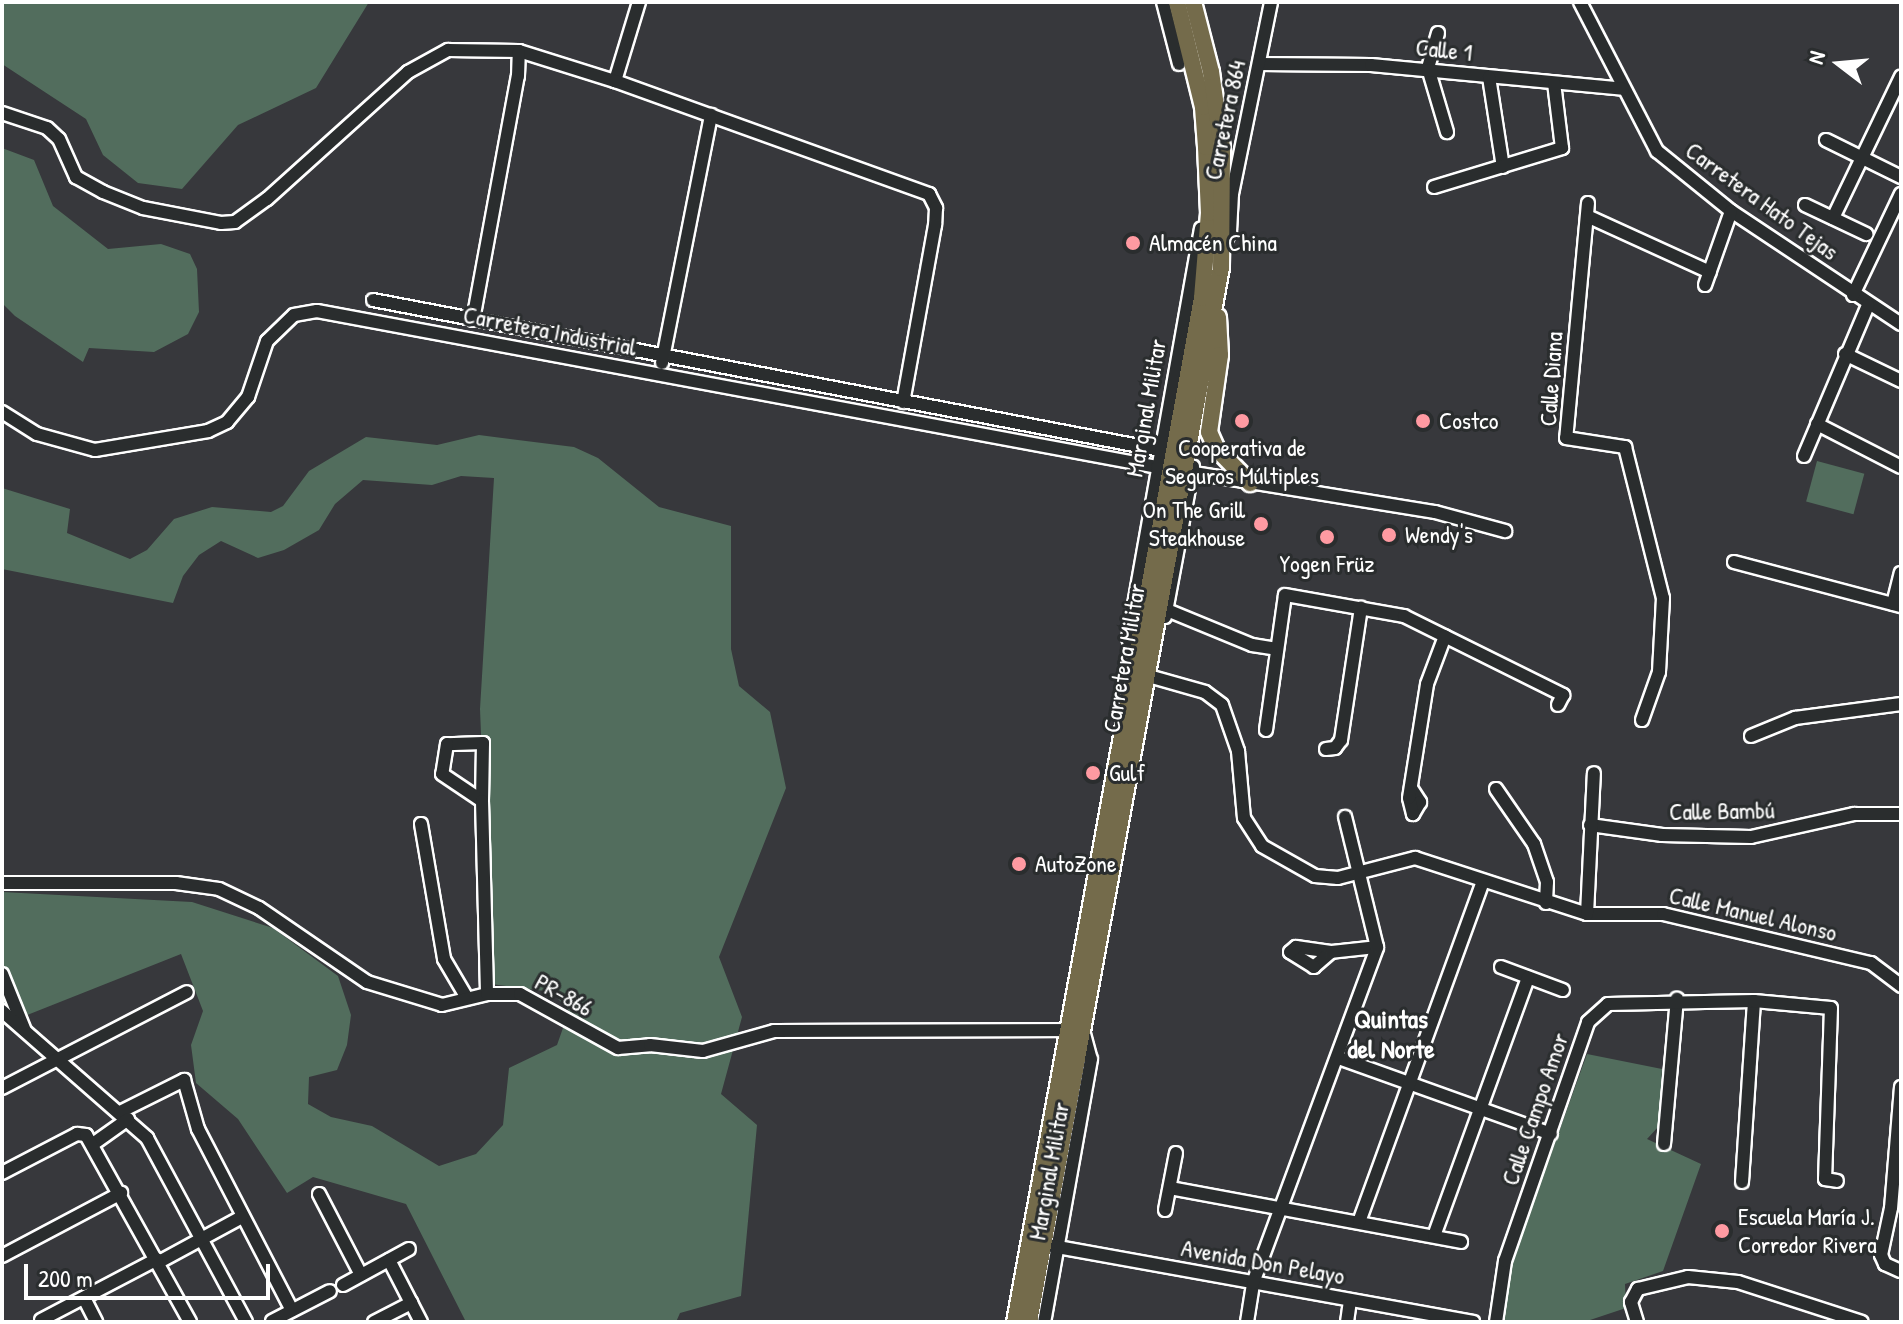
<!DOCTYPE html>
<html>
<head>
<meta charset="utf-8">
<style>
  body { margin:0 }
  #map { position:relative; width:1903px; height:1324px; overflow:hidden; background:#37383c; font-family:"Patrick Hand",sans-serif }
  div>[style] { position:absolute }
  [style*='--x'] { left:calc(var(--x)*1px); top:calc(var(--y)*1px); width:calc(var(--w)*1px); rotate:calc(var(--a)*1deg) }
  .green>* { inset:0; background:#526d5d; transform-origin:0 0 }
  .roads { filter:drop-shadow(2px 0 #fff) drop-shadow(-2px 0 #fff) drop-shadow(0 2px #fff) drop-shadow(0 -2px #fff) }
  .minor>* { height:12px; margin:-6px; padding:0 6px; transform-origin:6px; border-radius:6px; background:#2a2d2e }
  .major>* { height:16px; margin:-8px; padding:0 8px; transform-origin:8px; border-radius:8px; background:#746b4b }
  .dots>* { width:22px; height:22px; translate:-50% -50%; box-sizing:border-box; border:4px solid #2a2d2e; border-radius:50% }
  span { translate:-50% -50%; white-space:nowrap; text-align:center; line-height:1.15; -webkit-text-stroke:6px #2a2d2e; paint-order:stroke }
  .street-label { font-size:24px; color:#fff }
  .poi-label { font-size:24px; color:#fff }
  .left { translate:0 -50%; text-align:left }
  .right { translate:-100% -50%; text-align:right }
  .neighbourhood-label { font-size:26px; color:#fff; font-weight:700 }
  .frame { position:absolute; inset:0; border:4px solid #fff; pointer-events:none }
  .north { position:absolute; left:1799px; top:24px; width:80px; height:80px; -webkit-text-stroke:6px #2a2d2e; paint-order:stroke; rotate:286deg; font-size:22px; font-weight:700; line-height:32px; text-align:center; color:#fff }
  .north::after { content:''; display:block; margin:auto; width:28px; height:36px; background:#fff; clip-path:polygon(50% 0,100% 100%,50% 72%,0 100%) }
  .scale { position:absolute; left:24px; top:1264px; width:246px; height:36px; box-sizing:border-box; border:4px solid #fff; border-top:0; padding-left:10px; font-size:24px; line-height:28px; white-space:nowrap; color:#fff; -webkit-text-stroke:6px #2a2d2e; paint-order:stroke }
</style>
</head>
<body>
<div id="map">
  <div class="green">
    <i style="clip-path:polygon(2px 2px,369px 2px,316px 88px,238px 125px,182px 189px,138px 183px,103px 155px,86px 119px,2px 64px)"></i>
    <i style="clip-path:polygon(2px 148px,34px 160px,53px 206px,108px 249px,161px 244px,190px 254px,197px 269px,199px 312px,188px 334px,154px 352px,89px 348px,83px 362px,15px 316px,2px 303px)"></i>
    <i style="clip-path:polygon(479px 435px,574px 447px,598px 458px,659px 507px,731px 526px,731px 649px,739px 686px,770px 712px,786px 788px,719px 957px,742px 1017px,721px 1094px,757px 1125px,741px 1296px,680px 1313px,676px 1322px,466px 1322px,406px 1204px,313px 1177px,287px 1193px,238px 1119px,196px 1083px,191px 1045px,203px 1011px,181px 954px,2px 1025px,2px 892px,192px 902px,273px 928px,338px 976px,351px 1015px,347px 1045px,337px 1070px,309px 1077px,308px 1104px,331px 1117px,372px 1126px,439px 1166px,476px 1154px,503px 1125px,509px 1068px,557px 1045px,569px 1011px,552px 992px,491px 984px,480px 709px,494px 478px,461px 476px,432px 485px,363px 480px,335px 504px,319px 530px,284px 550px,258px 558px,221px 541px,199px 555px,183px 576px,173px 603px,2px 569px,2px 488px,70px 509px,67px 533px,130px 559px,147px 550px,174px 519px,212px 507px,271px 512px,283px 506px,309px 471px,366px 437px,437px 445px)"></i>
    <i style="left:1817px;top:461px;width:49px;height:42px;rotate:15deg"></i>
    <i style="clip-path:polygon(1587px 1054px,1662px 1069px,1659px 1126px,1647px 1139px,1701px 1164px,1663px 1271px,1625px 1284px,1626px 1308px,1584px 1322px,1501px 1322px,1508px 1273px)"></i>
  </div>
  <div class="roads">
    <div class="minor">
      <i style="--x:1163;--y:2;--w:64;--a:75.5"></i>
      <i style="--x:1580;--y:2;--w:168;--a:62.7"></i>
      <i style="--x:1657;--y:151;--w:95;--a:39"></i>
      <i style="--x:1731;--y:211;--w:204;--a:33.6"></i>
      <i style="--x:1438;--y:33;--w:36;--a:106"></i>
      <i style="--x:1428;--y:68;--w:67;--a:73.5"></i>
      <i style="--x:1260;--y:64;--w:111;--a:0.5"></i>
      <i style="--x:1371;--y:65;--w:253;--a:5.4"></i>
      <i style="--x:1489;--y:77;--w:91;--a:81.2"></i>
      <i style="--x:615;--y:81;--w:83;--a:-73.1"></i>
      <i style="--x:2;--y:113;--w:47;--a:18.4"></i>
      <i style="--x:47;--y:128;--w:16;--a:43"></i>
      <i style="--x:59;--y:139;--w:42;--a:65.9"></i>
      <i style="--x:76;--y:177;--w:31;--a:29"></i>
      <i style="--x:103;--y:192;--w:43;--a:21.8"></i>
      <i style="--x:143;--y:208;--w:79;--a:10.9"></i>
      <i style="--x:221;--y:223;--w:14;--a:-4"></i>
      <i style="--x:235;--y:222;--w:39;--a:-36"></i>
      <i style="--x:267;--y:199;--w:190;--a:-42"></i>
      <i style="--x:408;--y:72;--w:46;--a:-28.8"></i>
      <i style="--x:448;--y:50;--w:71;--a:0.8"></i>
      <i style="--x:519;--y:51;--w:101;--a:17.4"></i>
      <i style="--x:615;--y:81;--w:334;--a:19.8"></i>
      <i style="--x:929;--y:194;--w:16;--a:63"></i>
      <i style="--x:936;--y:208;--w:17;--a:93"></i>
      <i style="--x:935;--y:225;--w:180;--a:100.2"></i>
      <i style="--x:1826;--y:140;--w:84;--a:26.3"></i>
      <i style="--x:1434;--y:187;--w:134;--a:-16.9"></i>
      <i style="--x:1562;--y:148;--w:65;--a:-97"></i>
      <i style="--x:1588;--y:203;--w:236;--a:95.3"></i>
      <i style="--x:1566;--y:438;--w:60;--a:8.7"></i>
      <i style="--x:1625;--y:447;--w:156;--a:75.9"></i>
      <i style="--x:1663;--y:598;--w:74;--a:93.1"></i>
      <i style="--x:1659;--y:672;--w:51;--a:109.5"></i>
      <i style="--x:1805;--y:205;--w:68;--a:25.4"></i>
      <i style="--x:1587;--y:216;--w:135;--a:24.5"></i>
      <i style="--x:1833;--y:218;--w:157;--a:-64.3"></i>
      <i style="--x:1223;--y:246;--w:16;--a:-63"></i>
      <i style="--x:1230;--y:232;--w:38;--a:-87"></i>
      <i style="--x:1232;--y:194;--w:196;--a:-78.5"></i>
      <i style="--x:1705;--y:285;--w:78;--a:-70.6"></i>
      <i style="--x:1853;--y:295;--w:112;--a:-64.6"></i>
      <i style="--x:373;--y:300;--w:801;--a:10.79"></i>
      <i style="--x:473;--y:320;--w:248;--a:-79.6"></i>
      <i style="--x:518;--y:76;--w:25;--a:-88"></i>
      <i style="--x:1845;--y:354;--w:62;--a:25.7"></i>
      <i style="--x:662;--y:363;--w:253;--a:-78.8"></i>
      <i style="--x:2;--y:412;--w:41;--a:32.2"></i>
      <i style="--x:37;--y:434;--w:60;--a:15.4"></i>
      <i style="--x:95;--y:450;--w:115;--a:-9.5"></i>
      <i style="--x:208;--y:431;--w:21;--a:-25"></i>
      <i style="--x:227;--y:422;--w:33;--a:-50"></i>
      <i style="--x:248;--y:397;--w:59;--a:-71.3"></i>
      <i style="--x:267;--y:341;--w:37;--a:-44"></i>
      <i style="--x:294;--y:315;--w:23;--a:-10"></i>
      <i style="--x:317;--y:311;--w:854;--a:10.52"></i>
      <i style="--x:1157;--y:467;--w:282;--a:9.2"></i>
      <i style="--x:1435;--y:512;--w:73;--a:15.2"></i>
      <i style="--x:1817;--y:424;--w:94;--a:27.1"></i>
      <i style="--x:1804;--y:456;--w:164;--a:-67"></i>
      <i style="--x:1734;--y:562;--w:173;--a:14.8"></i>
      <i style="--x:1893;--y:604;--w:32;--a:-76"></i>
      <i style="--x:1167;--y:610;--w:92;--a:22.4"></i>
      <i style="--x:1252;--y:645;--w:25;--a:9"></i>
      <i style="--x:1165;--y:617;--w:153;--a:-79.4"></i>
      <i style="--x:1135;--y:662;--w:25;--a:-106"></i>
      <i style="--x:1128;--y:638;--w:416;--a:-79.9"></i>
      <i style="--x:1149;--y:669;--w:7;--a:124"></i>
      <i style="--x:1145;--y:675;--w:62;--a:15.8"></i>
      <i style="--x:1205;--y:692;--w:21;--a:37"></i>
      <i style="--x:1222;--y:705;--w:49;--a:70.8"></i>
      <i style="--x:1238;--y:751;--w:67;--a:84.9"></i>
      <i style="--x:1244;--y:818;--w:33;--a:57"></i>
      <i style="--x:1262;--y:846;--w:61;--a:29.5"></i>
      <i style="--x:1315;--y:876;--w:23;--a:5"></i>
      <i style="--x:1338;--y:878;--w:80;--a:-14.6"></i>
      <i style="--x:1415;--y:858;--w:181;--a:18"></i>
      <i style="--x:1587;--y:914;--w:76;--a:0"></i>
      <i style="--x:1663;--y:914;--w:214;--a:13.3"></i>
      <i style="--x:1871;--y:963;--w:38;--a:37"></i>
      <i style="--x:1266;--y:730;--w:136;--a:-82"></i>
      <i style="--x:1285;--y:595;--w:121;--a:10"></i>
      <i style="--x:1404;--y:616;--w:178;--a:26.4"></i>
      <i style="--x:1563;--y:695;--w:11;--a:117"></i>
      <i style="--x:1751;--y:736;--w:48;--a:-22.2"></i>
      <i style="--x:1795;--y:718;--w:107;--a:-7.5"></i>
      <i style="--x:1326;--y:749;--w:9;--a:-6"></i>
      <i style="--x:1335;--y:748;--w:10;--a:-53"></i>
      <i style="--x:1341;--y:740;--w:134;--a:-81.4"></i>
      <i style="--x:1411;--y:788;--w:17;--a:57"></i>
      <i style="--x:1420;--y:802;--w:14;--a:120"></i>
      <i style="--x:1413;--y:814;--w:16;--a:-104"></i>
      <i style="--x:1409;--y:798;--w:115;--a:-81"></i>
      <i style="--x:1427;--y:684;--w:51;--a:-69.4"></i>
      <i style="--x:1496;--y:789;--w:67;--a:55.4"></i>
      <i style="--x:1534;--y:844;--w:40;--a:71.1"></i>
      <i style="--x:1547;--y:882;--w:21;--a:93"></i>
      <i style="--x:482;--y:801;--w:58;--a:-89"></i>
      <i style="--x:483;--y:743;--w:36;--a:178"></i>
      <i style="--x:447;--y:744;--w:30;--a:99"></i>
      <i style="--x:442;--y:774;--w:48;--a:34"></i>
      <i style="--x:482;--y:801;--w:193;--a:88.5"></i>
      <i style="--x:421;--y:824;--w:137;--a:80.3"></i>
      <i style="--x:444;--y:959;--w:45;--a:59.5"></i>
      <i style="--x:1590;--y:825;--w:73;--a:7.9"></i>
      <i style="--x:1662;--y:835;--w:89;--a:1.3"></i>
      <i style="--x:1751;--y:837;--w:106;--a:-12.6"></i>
      <i style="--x:1854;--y:814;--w:47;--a:0"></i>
      <i style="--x:2;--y:883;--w:174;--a:0"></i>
      <i style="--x:176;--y:883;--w:43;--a:7.9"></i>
      <i style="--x:219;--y:889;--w:44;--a:25.4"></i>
      <i style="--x:259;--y:908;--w:131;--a:34.4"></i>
      <i style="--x:367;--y:982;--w:78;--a:17"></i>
      <i style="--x:442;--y:1005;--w:46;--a:-13.7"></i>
      <i style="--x:487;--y:994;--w:33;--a:0"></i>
      <i style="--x:520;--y:994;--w:112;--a:28.9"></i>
      <i style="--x:618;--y:1048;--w:32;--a:-5"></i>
      <i style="--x:650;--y:1045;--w:53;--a:6.5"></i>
      <i style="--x:703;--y:1051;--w:74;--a:-15.7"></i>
      <i style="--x:774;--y:1031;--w:309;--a:-0.2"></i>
      <i style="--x:1083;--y:1030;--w:30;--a:75"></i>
      <i style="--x:1091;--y:1059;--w:267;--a:100.1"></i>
      <i style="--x:1587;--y:914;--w:141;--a:-87.2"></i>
      <i style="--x:1296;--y:947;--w:35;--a:8"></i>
      <i style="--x:1331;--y:952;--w:23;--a:139"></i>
      <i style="--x:1314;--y:967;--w:28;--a:-148"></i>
      <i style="--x:1290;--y:952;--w:8;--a:-40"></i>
      <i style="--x:1331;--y:952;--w:46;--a:-6.2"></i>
      <i style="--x:1501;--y:967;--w:66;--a:20.4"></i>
      <i style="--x:2;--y:974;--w:61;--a:68"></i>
      <i style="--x:2;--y:1011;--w:193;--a:41.2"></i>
      <i style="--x:147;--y:1138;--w:209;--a:61.7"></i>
      <i style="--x:1339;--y:1058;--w:225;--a:19.7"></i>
      <i style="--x:1901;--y:1087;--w:121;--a:94.7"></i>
      <i style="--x:1891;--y:1208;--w:48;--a:102"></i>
      <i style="--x:1881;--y:1255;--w:10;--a:66"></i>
      <i style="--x:1885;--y:1264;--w:17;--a:24"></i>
      <i style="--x:2;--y:1088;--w:208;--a:-27.4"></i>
      <i style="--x:120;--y:1112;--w:72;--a:-26.6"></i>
      <i style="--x:184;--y:1080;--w:51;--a:74.1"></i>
      <i style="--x:198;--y:1129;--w:204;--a:62.6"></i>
      <i style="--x:93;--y:1144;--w:43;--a:-35.5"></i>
      <i style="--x:1664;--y:1144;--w:146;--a:-84.9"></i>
      <i style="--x:2;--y:1173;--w:85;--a:-27.5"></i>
      <i style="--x:77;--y:1134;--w:9;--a:6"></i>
      <i style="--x:86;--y:1135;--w:214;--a:60.9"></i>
      <i style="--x:1742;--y:1182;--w:181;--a:-86.2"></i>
      <i style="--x:1170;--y:1188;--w:296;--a:10.5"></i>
      <i style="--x:319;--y:1194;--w:91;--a:62.6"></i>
      <i style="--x:1165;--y:1210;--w:58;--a:-79.1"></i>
      <i style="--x:1359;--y:1222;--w:363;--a:-70"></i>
      <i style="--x:1434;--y:1236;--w:275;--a:-70"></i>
      <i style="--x:1052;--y:1246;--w:428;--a:10.2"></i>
      <i style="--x:2;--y:1256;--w:135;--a:-27.9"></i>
      <i style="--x:389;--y:1260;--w:70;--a:62.7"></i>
      <i style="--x:159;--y:1262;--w:94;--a:-28.5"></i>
      <i style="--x:343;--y:1285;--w:75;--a:-28.6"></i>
      <i style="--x:84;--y:1298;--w:27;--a:63"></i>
      <i style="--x:41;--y:1320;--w:131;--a:-27.7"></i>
      <i style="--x:272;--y:1321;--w:65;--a:-27.3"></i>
      <i style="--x:374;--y:1322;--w:42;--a:-27.2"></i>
      <i style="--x:1247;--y:1322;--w:39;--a:-81"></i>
      <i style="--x:1253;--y:1283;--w:358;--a:-69.7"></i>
      <i style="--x:1377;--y:947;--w:134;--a:-103.8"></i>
      <i style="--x:1347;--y:1322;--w:22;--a:-82"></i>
      <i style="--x:1496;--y:1322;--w:62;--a:-81.6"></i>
      <i style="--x:1505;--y:1261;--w:253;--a:-70.8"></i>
      <i style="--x:1588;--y:1022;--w:27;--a:-42"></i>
      <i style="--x:1608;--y:1004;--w:146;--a:-1.2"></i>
      <i style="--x:1754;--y:1001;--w:77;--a:5.2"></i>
      <i style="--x:1831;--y:1008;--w:171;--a:92"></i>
      <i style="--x:1825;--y:1179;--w:12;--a:9"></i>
      <i style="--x:1637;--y:1322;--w:21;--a:-107"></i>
      <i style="--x:1631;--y:1302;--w:15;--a:-62"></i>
      <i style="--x:1638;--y:1289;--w:51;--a:-13.5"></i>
      <i style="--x:1688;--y:1277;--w:50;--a:5.7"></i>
      <i style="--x:1738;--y:1282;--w:130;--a:17.9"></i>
    </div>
    <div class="major">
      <i style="--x:1218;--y:317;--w:38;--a:87"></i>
      <i style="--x:1220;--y:355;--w:78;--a:98.1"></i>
      <i style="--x:1209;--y:432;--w:17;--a:66"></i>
      <i style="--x:1216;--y:448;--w:49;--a:45.8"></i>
      <i style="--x:1015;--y:1322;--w:1041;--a:-79.65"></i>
      <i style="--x:1202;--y:298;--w:85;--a:-85.3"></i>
      <i style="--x:1209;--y:213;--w:66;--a:-92.6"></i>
      <i style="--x:1206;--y:147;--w:40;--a:-94.3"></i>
      <i style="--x:1203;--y:107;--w:108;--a:-103.9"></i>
      <i style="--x:1029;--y:1322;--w:1071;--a:-79.68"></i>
      <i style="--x:1221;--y:268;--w:120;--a:-89.5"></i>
      <i style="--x:1222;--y:148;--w:77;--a:-98.2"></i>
      <i style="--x:1211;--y:72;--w:72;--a:-104.4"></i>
    </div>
  </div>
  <div class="dots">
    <i style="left:1133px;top:243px;background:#ff9aa2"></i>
    <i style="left:1242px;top:421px;background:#ff9aa2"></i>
    <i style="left:1423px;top:421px;background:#ff9aa2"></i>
    <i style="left:1261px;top:524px;background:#ff9aa2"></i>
    <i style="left:1389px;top:535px;background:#ff9aa2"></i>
    <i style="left:1327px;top:537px;background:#ff9aa2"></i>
    <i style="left:1093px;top:773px;background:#ff9aa2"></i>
    <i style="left:1019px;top:864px;background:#ff9aa2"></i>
    <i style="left:1722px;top:1231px;background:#ff9aa2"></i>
  </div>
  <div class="street-label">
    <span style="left:1444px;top:50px;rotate:6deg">Calle 1</span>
    <span style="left:1225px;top:120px;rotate:-78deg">Carretera 864</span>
    <span style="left:1762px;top:201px;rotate:36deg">Carretera Hato Tejas</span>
    <span style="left:550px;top:331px;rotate:11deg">Carretera Industrial</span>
    <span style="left:1551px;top:379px;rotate:-86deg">Calle Diana</span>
    <span style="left:1146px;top:408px;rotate:-80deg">Marginal Militar</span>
    <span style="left:1124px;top:658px;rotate:-80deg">Carretera Militar</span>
    <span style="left:1722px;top:811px;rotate:-1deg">Calle Bambú</span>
    <span style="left:1753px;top:914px;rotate:13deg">Calle Manuel Alonso</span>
    <span style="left:564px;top:995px;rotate:29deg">PR-866</span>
    <span style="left:1535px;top:1109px;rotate:-71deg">Calle Campo Amor</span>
    <span style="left:1049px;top:1171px;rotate:-80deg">Marginal Militar</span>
    <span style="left:1263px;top:1262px;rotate:10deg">Avenida Don Pelayo</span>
  </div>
  <div class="poi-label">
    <span class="left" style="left:1149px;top:243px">Almacén China</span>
    <span class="left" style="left:1439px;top:421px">Costco</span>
    <span style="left:1242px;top:462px">Cooperativa de<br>Seguros Múltiples</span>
    <span class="right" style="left:1245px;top:524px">On The Grill<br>Steakhouse</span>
    <span class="left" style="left:1405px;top:535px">Wendy's</span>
    <span style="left:1327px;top:564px">Yogen Früz</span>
    <span class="left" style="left:1109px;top:773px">Gulf</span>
    <span class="left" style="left:1035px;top:864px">AutoZone</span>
    <span class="left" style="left:1738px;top:1231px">Escuela María J.<br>Corredor Rivera</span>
  </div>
  <div class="neighbourhood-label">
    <span style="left:1391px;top:1034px">Quintas<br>del Norte</span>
  </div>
  <div class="frame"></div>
  <div class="north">N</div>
  <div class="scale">200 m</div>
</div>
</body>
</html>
